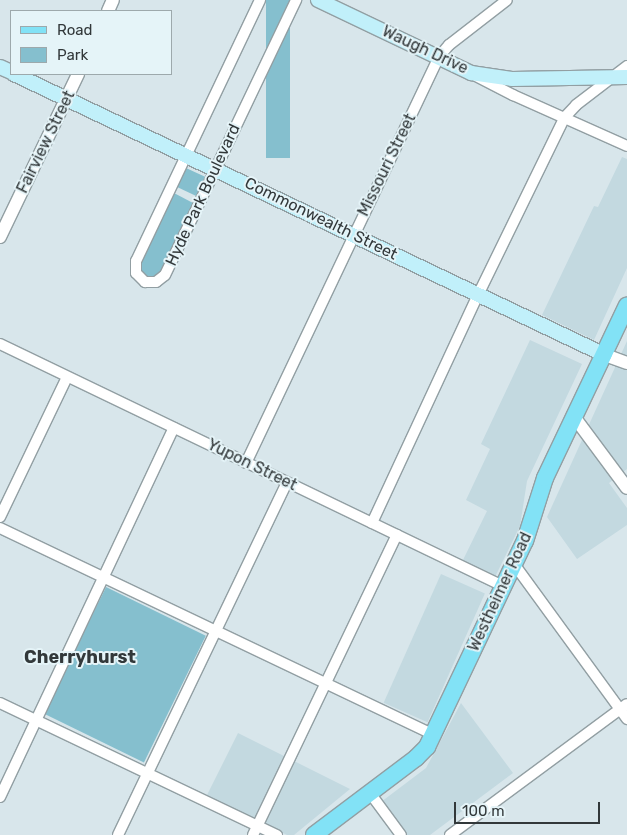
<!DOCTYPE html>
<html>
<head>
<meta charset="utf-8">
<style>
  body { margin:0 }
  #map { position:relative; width:627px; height:835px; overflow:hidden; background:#d8e6eb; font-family:Rubik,sans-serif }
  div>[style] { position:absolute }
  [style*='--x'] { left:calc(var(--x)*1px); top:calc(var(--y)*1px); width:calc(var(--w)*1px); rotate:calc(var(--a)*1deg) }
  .built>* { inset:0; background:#c3d9e0; transform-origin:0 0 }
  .green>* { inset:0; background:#85bfce; transform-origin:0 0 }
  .roads { filter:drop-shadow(1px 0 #929fa3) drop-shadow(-1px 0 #929fa3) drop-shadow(0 1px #929fa3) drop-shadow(0 -1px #929fa3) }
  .minor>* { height:10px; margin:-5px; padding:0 5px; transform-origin:5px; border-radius:5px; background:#fff }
  .tertiary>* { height:12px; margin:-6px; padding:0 6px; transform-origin:6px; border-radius:6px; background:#fff }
  .secondary>* { height:14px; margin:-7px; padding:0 7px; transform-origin:7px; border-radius:7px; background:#c1f0fa }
  .primary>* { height:16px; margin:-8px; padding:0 8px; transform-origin:8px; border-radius:8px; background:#82e2f6 }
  span { translate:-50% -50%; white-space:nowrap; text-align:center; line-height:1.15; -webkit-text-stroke:4px #e5f4f8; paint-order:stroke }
  .street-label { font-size:16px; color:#32383a }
  .neighbourhood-label { font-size:18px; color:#32383a; font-weight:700 }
  .legend { position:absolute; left:10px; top:10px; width:162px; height:65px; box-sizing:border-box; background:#e5f4f8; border:1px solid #9da9ac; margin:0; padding:6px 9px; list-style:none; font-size:15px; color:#32383a }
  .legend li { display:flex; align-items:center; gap:10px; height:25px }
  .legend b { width:25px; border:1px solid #9da9ac }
  .scale { position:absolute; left:454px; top:802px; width:146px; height:22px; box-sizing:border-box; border:2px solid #32383a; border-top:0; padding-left:6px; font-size:15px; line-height:18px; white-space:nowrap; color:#32383a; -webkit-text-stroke:4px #e5f4f8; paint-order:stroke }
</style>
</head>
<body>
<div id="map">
  <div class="built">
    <i style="clip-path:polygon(622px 157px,627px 159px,627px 268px,594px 340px,542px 315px,594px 206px,598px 207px)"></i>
    <i style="clip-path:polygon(530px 340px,582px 364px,527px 481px,520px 526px,495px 577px,462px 562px,487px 511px,466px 500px,490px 449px,481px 444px)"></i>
    <i style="clip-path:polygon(627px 341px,627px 469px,609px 483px,627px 508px,627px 525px,577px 559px,547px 517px)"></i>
    <i style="left:441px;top:574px;width:48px;height:141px;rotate:24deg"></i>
    <i style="clip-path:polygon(461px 703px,513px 773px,430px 835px,407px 835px,381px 802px,426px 768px)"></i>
    <i style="clip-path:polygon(238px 733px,350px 789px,294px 835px,287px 835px,207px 795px)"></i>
  </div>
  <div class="green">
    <i style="left:266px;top:0;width:24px;height:158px"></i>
    <i style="left:186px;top:168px;width:21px;height:21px;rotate:25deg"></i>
    <i style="clip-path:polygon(174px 193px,193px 203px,160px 273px,154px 278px,146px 277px,140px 271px,140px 264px)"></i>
    <i style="left:106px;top:587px;width:111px;height:141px;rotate:26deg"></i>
  </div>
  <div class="roads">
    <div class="minor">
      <i style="--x:260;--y:0;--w:289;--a:115.4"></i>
      <i style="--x:136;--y:261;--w:12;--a:90"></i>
      <i style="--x:136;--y:273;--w:13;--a:45"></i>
      <i style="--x:145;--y:282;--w:11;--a:0"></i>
      <i style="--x:156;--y:282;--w:11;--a:-38"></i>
      <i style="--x:165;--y:275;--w:305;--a:-64.5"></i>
      <i style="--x:476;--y:76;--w:42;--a:27.2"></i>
      <i style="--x:513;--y:95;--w:125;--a:24.1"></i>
      <i style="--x:0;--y:344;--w:558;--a:25.69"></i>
      <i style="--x:246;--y:463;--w:448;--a:-64.6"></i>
      <i style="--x:438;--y:58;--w:17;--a:-50"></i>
      <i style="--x:449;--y:45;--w:73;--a:-37.8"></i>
      <i style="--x:0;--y:517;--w:155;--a:-64.4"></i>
      <i style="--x:372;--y:523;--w:251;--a:-65.1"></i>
      <i style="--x:478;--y:295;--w:198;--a:-64"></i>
      <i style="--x:565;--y:117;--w:16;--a:-47"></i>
      <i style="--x:576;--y:105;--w:64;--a:-37.4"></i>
      <i style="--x:0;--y:528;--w:481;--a:25.5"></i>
      <i style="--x:514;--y:564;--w:192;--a:53.9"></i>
      <i style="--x:0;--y:703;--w:307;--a:25.5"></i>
      <i style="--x:370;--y:793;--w:52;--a:53.6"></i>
      <i style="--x:0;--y:797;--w:408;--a:-64.8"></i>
      <i style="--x:118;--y:835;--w:391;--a:-64.4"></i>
      <i style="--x:253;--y:835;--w:333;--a:-64.4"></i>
      <i style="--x:450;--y:835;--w:220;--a:-36.5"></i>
    </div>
    <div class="tertiary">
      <i style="--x:108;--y:11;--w:12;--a:-66"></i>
      <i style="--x:0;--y:237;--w:181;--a:-64.4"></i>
      <i style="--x:605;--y:355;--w:23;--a:20"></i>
      <i style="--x:575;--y:418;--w:87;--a:53.4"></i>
    </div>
    <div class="secondary">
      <i style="--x:318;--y:0;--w:170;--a:25.5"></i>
      <i style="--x:471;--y:73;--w:41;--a:8.3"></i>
      <i style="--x:512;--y:79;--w:115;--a:-1"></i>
      <i style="--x:0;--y:67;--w:12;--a:24"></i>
      <i style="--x:14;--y:74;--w:654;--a:25.43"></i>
    </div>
    <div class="primary">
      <i style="--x:314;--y:835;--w:128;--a:-37"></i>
      <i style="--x:416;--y:758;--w:16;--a:-45"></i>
      <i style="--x:427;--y:747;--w:228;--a:-64.6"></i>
      <i style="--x:525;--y:541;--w:66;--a:-72.4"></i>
      <i style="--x:545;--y:478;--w:191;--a:-64.6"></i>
    </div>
  </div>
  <div class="street-label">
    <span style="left:425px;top:50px;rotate:25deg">Waugh Drive</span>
    <span style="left:46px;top:142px;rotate:-64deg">Fairview Street</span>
    <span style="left:387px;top:165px;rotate:-64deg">Missouri Street</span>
    <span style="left:203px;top:195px;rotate:-65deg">Hyde Park Boulevard</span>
    <span style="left:321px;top:219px;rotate:26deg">Commonwealth Street</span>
    <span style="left:252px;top:465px;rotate:26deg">Yupon Street</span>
    <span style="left:500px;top:592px;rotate:-65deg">Westheimer Road</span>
  </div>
  <div class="neighbourhood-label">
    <span style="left:80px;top:657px">Cherryhurst</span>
  </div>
  <ul class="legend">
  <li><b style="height:6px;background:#82e2f6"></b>Road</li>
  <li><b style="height:14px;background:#85bfce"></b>Park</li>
  </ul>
  <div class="scale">100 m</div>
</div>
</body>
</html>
